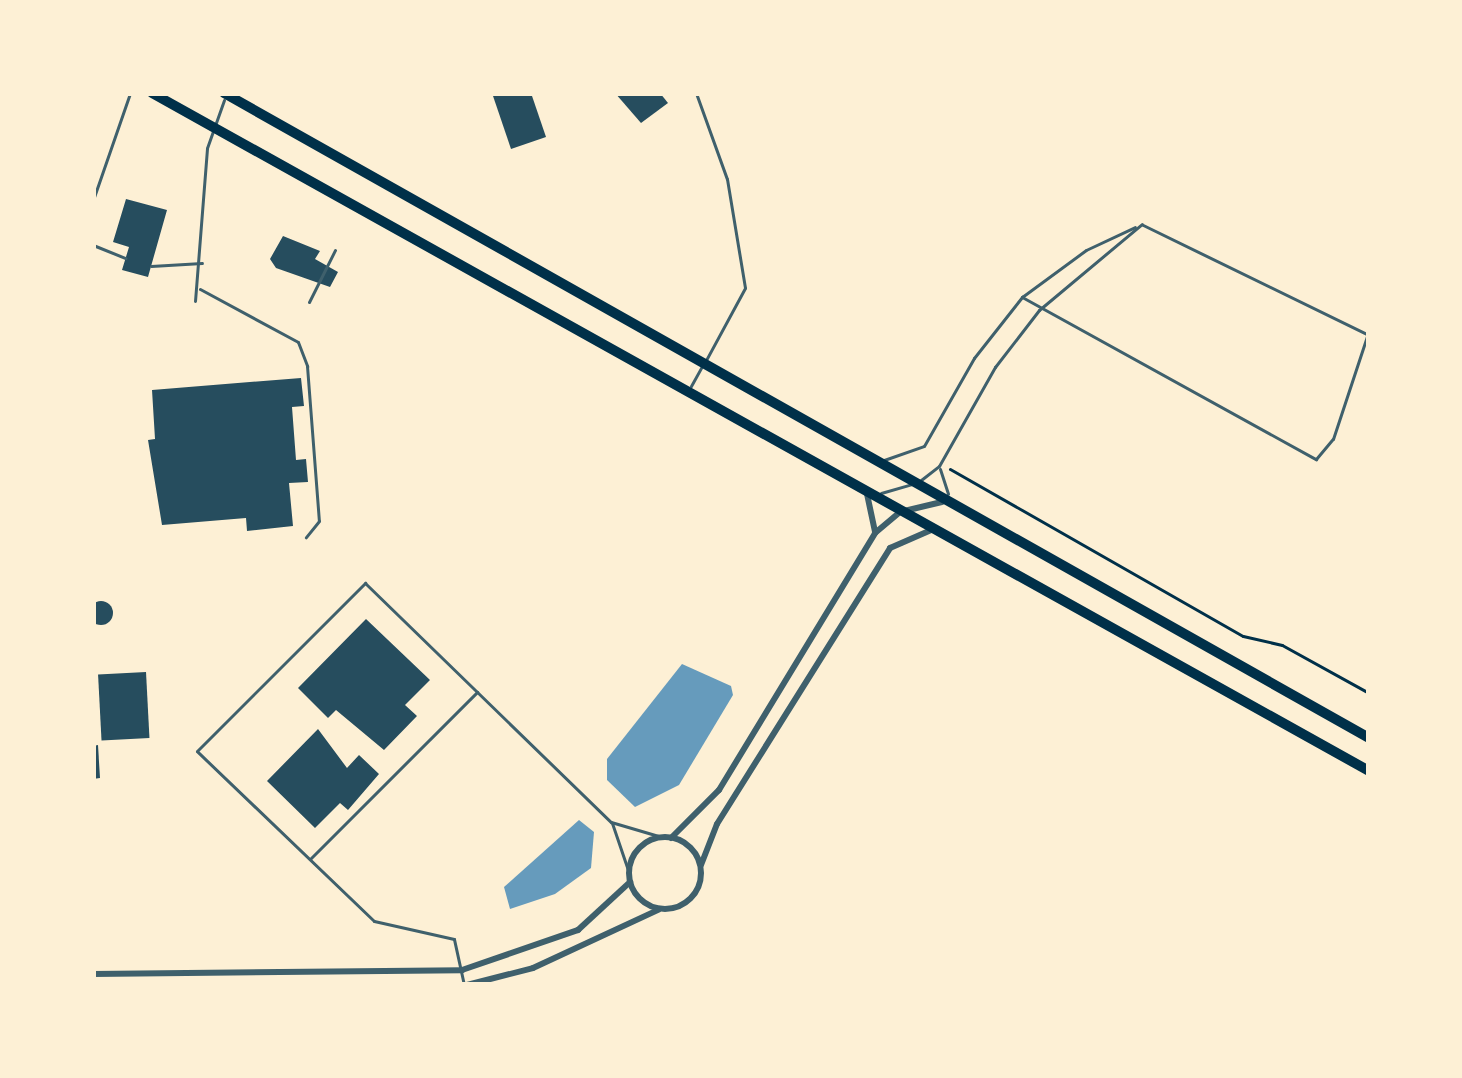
<!DOCTYPE html>
<html>
<head>
<meta charset="utf-8">
<style>
  body { margin:0 }
  #map { position:relative; width:1462px; height:1078px; overflow:hidden; background:#fdf0d5; font-family:Overpass,sans-serif }
  div>[style] { position:absolute }
  [style*='--x'] { left:calc(var(--x)*1px); top:calc(var(--y)*1px); width:calc(var(--w)*1px); rotate:calc(var(--a)*1deg) }
  .water>* { inset:0; background:#669bbc }
  .building>* { inset:0; background:#264d5e; transform-origin:0 0 }
  .round { border-radius:50% }
  .path>* { height:3px; margin:-1.5px; padding:0 1.5px; transform-origin:1.5px; border-radius:1.5px; background:#003049 }
  .service>* { height:3px; margin:-1.5px; padding:0 1.5px; transform-origin:1.5px; border-radius:1.5px; background:#3f606c }
  .minor>* { height:6px; margin:-3px; padding:0 3px; transform-origin:3px; border-radius:3px; background:#3f606c }
  .minor>.ring { margin:-3px; padding:0; box-sizing:content-box; background:none; border:6px solid #3f606c; border-radius:50% }
  .trunk>* { height:10px; margin:-5px; padding:0 5px; transform-origin:5px; border-radius:5px; background:#003049 }
  span { translate:-50% -50%; white-space:nowrap; text-align:center; line-height:1.15; -webkit-text-stroke:12px #fdf0d5; paint-order:stroke }
  .frame { position:absolute; inset:0; border:96px solid #fdf0d5; pointer-events:none }
</style>
</head>
<body>
<div id="map">
  <div class="water">
    <i style="clip-path:polygon(682px 664px,731px 686px,733px 695px,679px 785px,635px 807px,607px 780px,607px 759px)"></i>
    <i style="clip-path:polygon(579px 820px,594px 832px,591px 868px,555px 894px,510px 909px,504px 887px)"></i>
  </div>
  <div class="building">
    <i style="clip-path:polygon(492px 93px,531px 93px,546px 137px,511px 149px)"></i>
    <i style="clip-path:polygon(615px 93px,660px 93px,668px 103px,641px 123px)"></i>
    <i style="clip-path:polygon(126px 199px,167px 210px,148px 277px,122px 270px,129px 247px,113px 242px)"></i>
    <i style="clip-path:polygon(283px 236px,320px 251px,315px 259px,338px 272px,330px 287px,276px 268px,270px 259px)"></i>
    <i style="clip-path:polygon(301px 378px,304px 406px,292px 407px,296px 460px,306px 459px,308px 482px,289px 483px,293px 526px,247px 531px,246px 518px,162px 525px,148px 440px,155px 439px,152px 390px)"></i>
    <i class="round" style="left:89px;top:601px;width:24px;height:24px"></i>
    <i style="clip-path:polygon(366px 619px,430px 680px,405px 705px,417px 716px,384px 750px,336px 710px,328px 718px,298px 688px)"></i>
    <i style="left:146px;top:672px;width:66px;height:48px;rotate:87deg"></i>
    <i style="clip-path:polygon(318px 729px,347px 768px,359px 755px,379px 774px,348px 810px,340px 803px,315px 828px,267px 781px)"></i>
    <i style="clip-path:polygon(98px 745px,100px 778px,93px 779px,93px 746px)"></i>
  </div>
  <div class="path">
    <i style="--x:950;--y:469;--w:337;--a:29.7"></i>
    <i style="--x:1243;--y:636;--w:40;--a:13"></i>
    <i style="--x:1282;--y:645;--w:99;--a:28.9"></i>
  </div>
  <div class="service">
    <i style="--x:696;--y:93;--w:91;--a:70.2"></i>
    <i style="--x:727;--y:179;--w:110;--a:80.6"></i>
    <i style="--x:745;--y:288;--w:82;--a:118.4"></i>
    <i style="--x:93;--y:200;--w:113;--a:-70.9"></i>
    <i style="--x:1143;--y:225;--w:248;--a:26"></i>
    <i style="--x:93;--y:245;--w:35;--a:22"></i>
    <i style="--x:151;--y:266;--w:51;--a:-3.4"></i>
    <i style="--x:200;--y:289;--w:111;--a:28.4"></i>
    <i style="--x:298;--y:342;--w:26;--a:69"></i>
    <i style="--x:307;--y:366;--w:155;--a:85.6"></i>
    <i style="--x:319;--y:521;--w:21;--a:129"></i>
    <i style="--x:1022;--y:297;--w:336;--a:28.9"></i>
    <i style="--x:1316;--y:459;--w:26;--a:-50"></i>
    <i style="--x:1333;--y:439;--w:115;--a:-71.7"></i>
    <i style="--x:195;--y:301;--w:153;--a:-85.5"></i>
    <i style="--x:207;--y:148;--w:51;--a:-70.5"></i>
    <i style="--x:309;--y:302;--w:58;--a:-63.4"></i>
    <i style="--x:691;--y:386;--w:21;--a:-61"></i>
    <i style="--x:884;--y:460;--w:42;--a:-19.3"></i>
    <i style="--x:924;--y:446;--w:101;--a:-60.4"></i>
    <i style="--x:974;--y:358;--w:78;--a:-51.8"></i>
    <i style="--x:1022;--y:297;--w:79;--a:-36.3"></i>
    <i style="--x:1086;--y:250;--w:54;--a:-25.1"></i>
    <i style="--x:940;--y:469;--w:26;--a:72"></i>
    <i style="--x:921;--y:480;--w:23;--a:-38"></i>
    <i style="--x:939;--y:466;--w:114;--a:-60.5"></i>
    <i style="--x:995;--y:367;--w:72;--a:-52.3"></i>
    <i style="--x:1039;--y:310;--w:134;--a:-39.9"></i>
    <i style="--x:881;--y:493;--w:32;--a:-16"></i>
    <i style="--x:612;--y:823;--w:53;--a:71.2"></i>
    <i style="--x:311;--y:858;--w:235;--a:-45"></i>
    <i style="--x:464;--y:985;--w:47;--a:-102.3"></i>
    <i style="--x:454;--y:939;--w:82;--a:-167.3"></i>
    <i style="--x:374;--y:921;--w:245;--a:-136.2"></i>
    <i style="--x:197;--y:751;--w:238;--a:-45"></i>
    <i style="--x:365;--y:583;--w:343;--a:44.2"></i>
    <i style="--x:611;--y:822;--w:53;--a:16.4"></i>
  </div>
  <div class="minor">
    <i style="--x:867;--y:494;--w:38;--a:78"></i>
    <i class="ring" style="left:629px;top:837px;width:66px;height:66px"></i>
    <i style="--x:671;--y:838;--w:68;--a:-45"></i>
    <i style="--x:719;--y:790;--w:301;--a:-58.7"></i>
    <i style="--x:875;--y:533;--w:33;--a:-40"></i>
    <i style="--x:900;--y:512;--w:43;--a:-13.4"></i>
    <i style="--x:701;--y:865;--w:44;--a:-68.7"></i>
    <i style="--x:717;--y:824;--w:326;--a:-57.9"></i>
    <i style="--x:890;--y:548;--w:45;--a:-23.7"></i>
    <i style="--x:93;--y:974;--w:369;--a:-0.6"></i>
    <i style="--x:462;--y:970;--w:123;--a:-19"></i>
    <i style="--x:578;--y:930;--w:71;--a:-42.7"></i>
    <i style="--x:467;--y:985;--w:68;--a:-14.4"></i>
    <i style="--x:533;--y:968;--w:138;--a:-24.9"></i>
  </div>
  <div class="trunk">
    <i style="--x:152;--y:93;--w:1393;--a:29.12"></i>
    <i style="--x:224;--y:93;--w:1314;--a:29.39"></i>
  </div>
  <div class="frame"></div>
</div>
</body>
</html>
